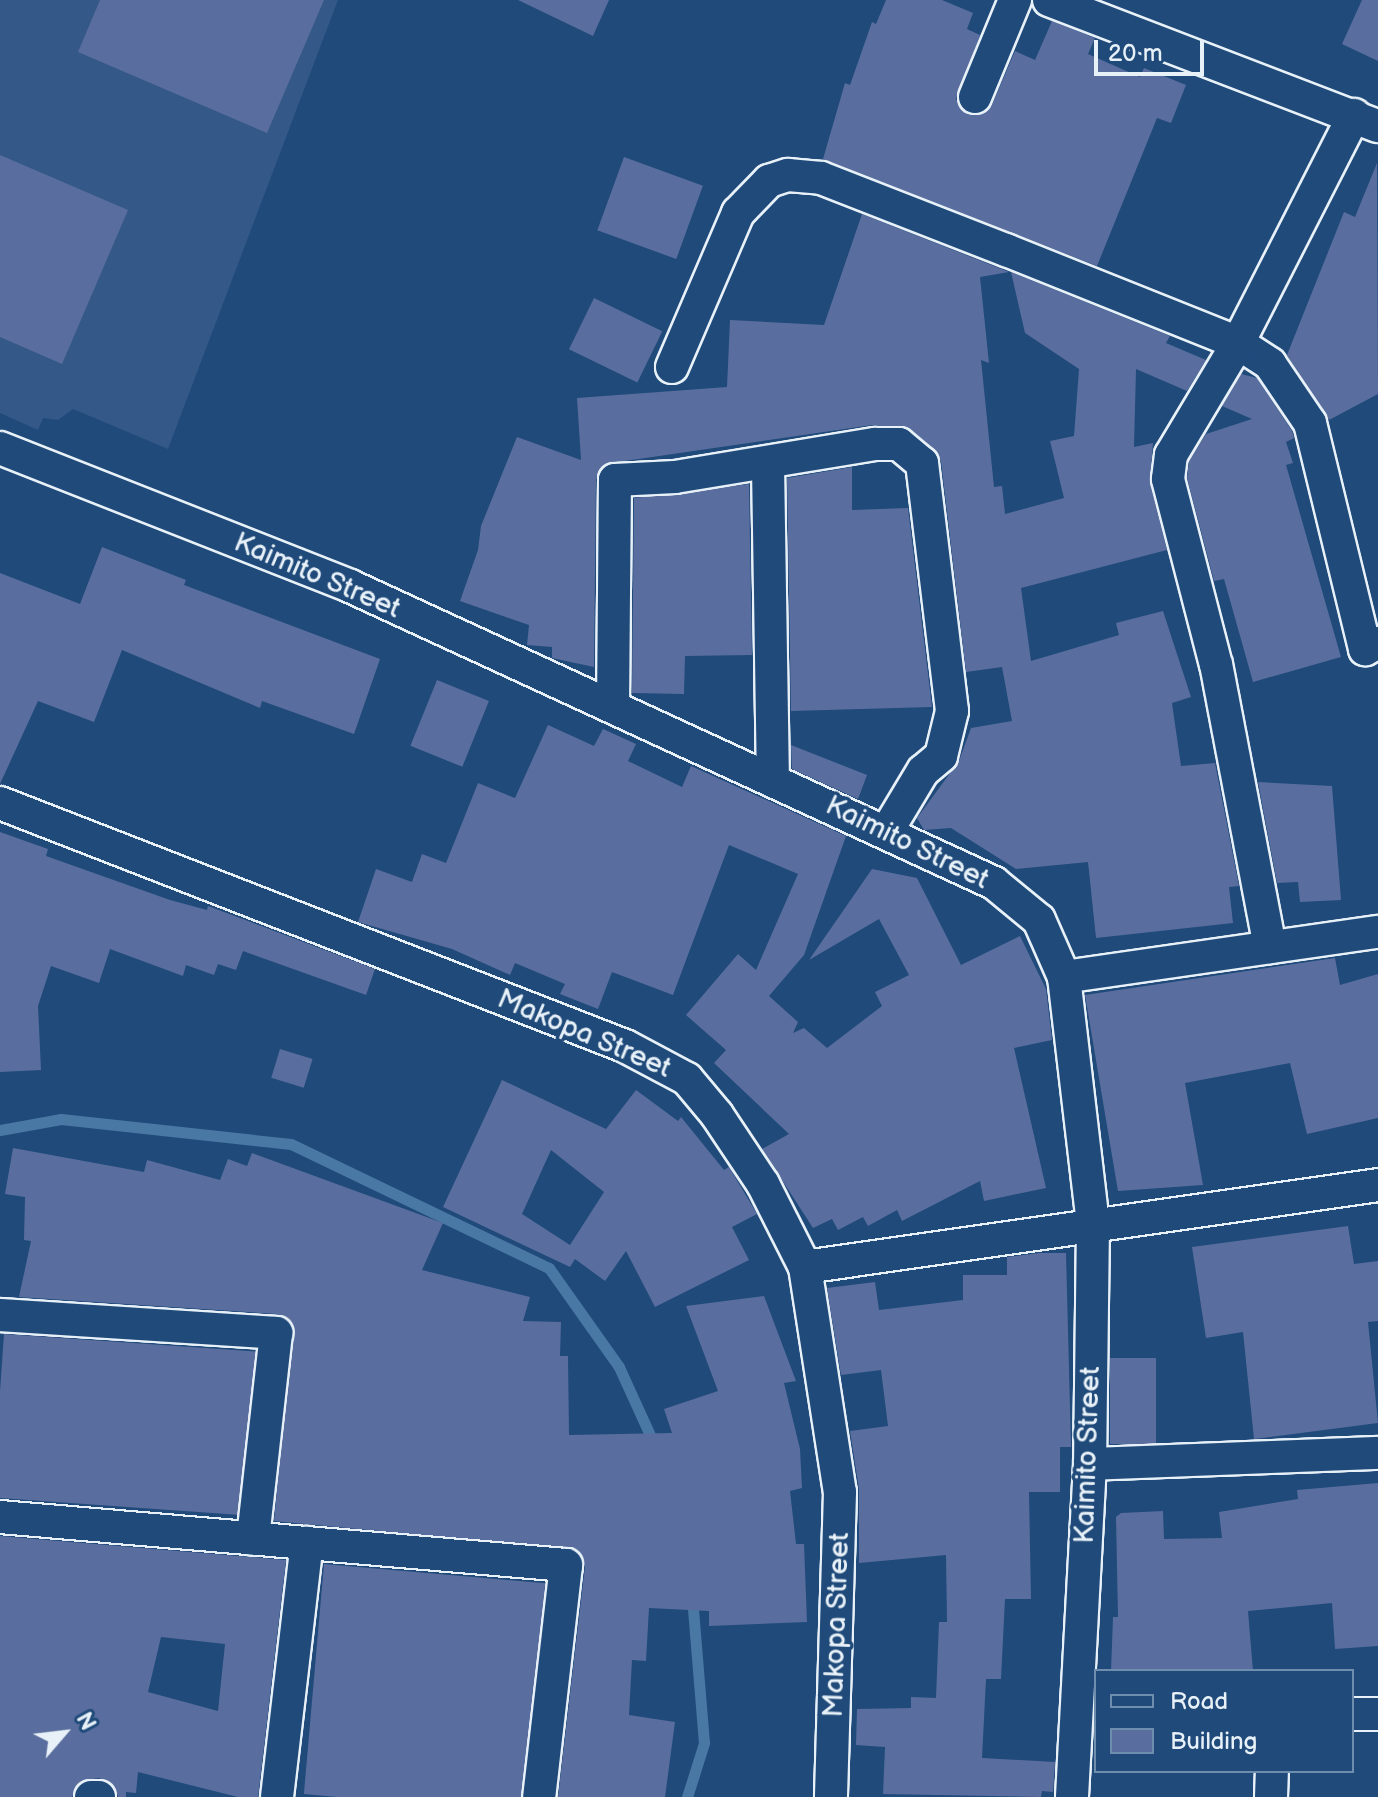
<!DOCTYPE html>
<html>
<head>
<meta charset="utf-8">
<style>
  body { margin:0 }
  #map { position:relative; width:1378px; height:1797px; overflow:hidden; background:#1f4a7a; font-family:"Balsamiq Sans",sans-serif }
  div>[style] { position:absolute }
  [style*='--x'] { left:calc(var(--x)*1px); top:calc(var(--y)*1px); width:calc(var(--w)*1px); rotate:calc(var(--a)*1deg) }
  .built>* { inset:0; background:#345887 }
  .stream>* { height:11px; margin:-5.5px; padding:0 5.5px; transform-origin:5.5px; border-radius:5.5px; background:#4978a5 }
  .building>* { inset:0; background:#596e9e; transform-origin:0 0 }
  .roads { filter:drop-shadow(2px 0 #e8f1f8) drop-shadow(-2px 0 #e8f1f8) drop-shadow(0 2px #e8f1f8) drop-shadow(0 -2px #e8f1f8) }
  .street>* { height:32px; margin:-16px; padding:0 16px; transform-origin:16px; border-radius:16px; background:#1f4a7a }
  span { translate:-50% -50%; white-space:nowrap; text-align:center; line-height:1.15; -webkit-text-stroke:7px #1f4a7a; paint-order:stroke }
  .street-label { font-size:28px; color:#e8f1f8 }
  .legend { position:absolute; left:1094px; top:1669px; width:260px; height:104px; box-sizing:border-box; background:#1f4a7a; border:2px solid #6f8dac; margin:0; padding:10px 14px; list-style:none; font-size:24px; color:#e8f1f8 }
  .legend li { display:flex; align-items:center; gap:16px; height:40px }
  .legend b { width:40px; border:2px solid #6f8dac }
  .north { position:absolute; left:24px; top:1693px; width:80px; height:80px; -webkit-text-stroke:6px #1f4a7a; paint-order:stroke; rotate:62deg; font-size:22px; font-weight:700; line-height:32px; text-align:center; color:#e8f1f8 }
  .north::after { content:''; display:block; margin:auto; width:28px; height:36px; background:#e8f1f8; clip-path:polygon(50% 0,100% 100%,50% 72%,0 100%) }
  .scale { position:absolute; left:1094px; top:40px; width:110px; height:36px; box-sizing:border-box; border:4px solid #e8f1f8; border-top:0; padding-left:10px; font-size:24px; line-height:28px; white-space:nowrap; color:#e8f1f8; -webkit-text-stroke:6px #1f4a7a; paint-order:stroke }
</style>
</head>
<body>
<div id="map">
  <div class="built">
    <i style="clip-path:polygon(0 0,338px 0,168px 449px,73px 409px,58px 420px,43px 418px,38px 430px,0 413px)"></i>
  </div>
  <div class="stream">
    <i style="--x:0;--y:1130;--w:62;--a:-10.2"></i>
    <i style="--x:61;--y:1119;--w:231;--a:6.2"></i>
    <i style="--x:291;--y:1144;--w:286;--a:25.7"></i>
    <i style="--x:549;--y:1268;--w:121;--a:54.7"></i>
    <i style="--x:619;--y:1367;--w:87;--a:65.5"></i>
    <i style="--x:687;--y:1797;--w:57;--a:-72.5"></i>
    <i style="--x:704;--y:1743;--w:147;--a:-94.7"></i>
  </div>
  <div class="building">
    <i style="clip-path:polygon(100px 0,324px 0,267px 133px,78px 52px)"></i>
    <i style="clip-path:polygon(518px 0,609px 0,593px 36px)"></i>
    <i style="clip-path:polygon(886px 0,942px 0,973px 13px,967px 29px,980px 35px,956px 99px,969px 115px,986px 112px,992px 105px,1015px 51px,1035px 60px,1052px 21px,1095px 38px,1088px 54px,1140px 77px,1144px 68px,1186px 85px,1171px 123px,1157px 118px,1097px 266px,823px 159px,845px 83px,850px 85px,872px 22px,876px 24px)"></i>
    <i style="clip-path:polygon(1362px 0,1378px 0,1378px 61px,1342px 44px)"></i>
    <i style="clip-path:polygon(0 155px,128px 210px,62px 364px,0 337px)"></i>
    <i style="left:624px;top:157px;width:84px;height:78px;rotate:20deg"></i>
    <i style="clip-path:polygon(1377px 163px,1378px 394px,1329px 420px,1287px 355px,1344px 212px,1355px 217px)"></i>
    <i style="clip-path:polygon(862px 214px,1009px 272px,980px 277px,989px 363px,981px 360px,994px 487px,1002px 486px,1005px 514px,1064px 498px,1050px 441px,1074px 436px,1079px 369px,1025px 333px,1011px 272px,1170px 336px,1166px 343px,1206px 360px,1187px 391px,1136px 369px,1134px 447px,1153px 443px,1150px 483px,1167px 550px,1021px 588px,1031px 661px,1119px 635px,1116px 623px,1163px 611px,1191px 697px,1172px 703px,1181px 766px,1215px 763px,1239px 886px,1229px 887px,1233px 923px,1096px 938px,1088px 862px,1016px 869px,951px 828px,924px 830px,917px 818px,959px 761px,971px 728px,1012px 721px,1002px 667px,966px 672px,941px 461px,910px 429px,872px 425px,604px 464px,596px 480px,594px 667px,552px 658px,552px 647px,527px 645px,529px 625px,460px 601px,478px 550px,481px 526px,517px 437px,581px 460px,577px 398px,727px 387px,730px 320px,824px 325px)"></i>
    <i style="left:594px;top:298px;width:76px;height:57px;rotate:26deg"></i>
    <i style="clip-path:polygon(1241px 374px,1257px 378px,1292px 431px,1294px 438px,1286px 442px,1293px 463px,1286px 465px,1341px 657px,1253px 682px,1224px 579px,1214px 581px,1213px 577px,1187px 478px,1189px 461px,1206px 434px,1252px 419px,1222px 406px)"></i>
    <i style="clip-path:polygon(852px 467px,852px 510px,908px 508px,932px 707px,791px 711px,787px 478px)"></i>
    <i style="clip-path:polygon(749px 484px,752px 655px,685px 656px,684px 694px,632px 693px,634px 498px)"></i>
    <i style="clip-path:polygon(102px 547px,186px 580px,184px 585px,380px 659px,354px 734px,262px 701px,260px 708px,122px 650px,94px 722px,38px 701px,0 784px,0 573px,80px 604px)"></i>
    <i style="left:437px;top:680px;width:56px;height:71px;rotate:22deg"></i>
    <i style="clip-path:polygon(548px 725px,594px 746px,603px 729px,636px 744px,628px 761px,682px 787px,691px 766px,846px 836px,804px 955px,769px 996px,798px 1022px,793px 1033px,804px 1028px,827px 1048px,882px 1006px,875px 992px,909px 975px,879px 919px,809px 960px,872px 869px,917px 878px,961px 965px,1020px 936px,1046px 989px,1052px 1040px,1014px 1048px,1046px 1188px,984px 1201px,980px 1181px,902px 1221px,897px 1210px,868px 1226px,863px 1217px,838px 1230px,832px 1219px,813px 1228px,762px 1149px,789px 1134px,714px 1063px,726px 1050px,686px 1015px,738px 954px,756px 970px,798px 874px,729px 845px,673px 995px,612px 972px,598px 1009px,560px 994px,565px 984px,515px 963px,510px 975px,452px 949px,358px 922px,376px 869px,412px 882px,422px 854px,446px 863px,478px 783px,515px 798px)"></i>
    <i style="clip-path:polygon(791px 745px,867px 775px,858px 799px,792px 769px)"></i>
    <i style="clip-path:polygon(1258px 782px,1332px 786px,1341px 900px,1300px 902px,1298px 882px,1277px 883px)"></i>
    <i style="clip-path:polygon(0 832px,48px 849px,46px 856px,170px 900px,207px 910px,208px 906px,375px 969px,366px 995px,243px 951px,236px 970px,218px 964px,214px 975px,186px 965px,183px 976px,110px 949px,99px 983px,51px 966px,38px 1006px,41px 1070px,0 1072px)"></i>
    <i style="clip-path:polygon(1335px 958px,1340px 985px,1378px 974px,1378px 1118px,1307px 1134px,1290px 1063px,1185px 1083px,1203px 1185px,1118px 1191px,1085px 995px)"></i>
    <i style="left:280px;top:1049px;width:34px;height:30px;rotate:17deg"></i>
    <i style="clip-path:polygon(evenodd,502px 1080px,606px 1129px,636px 1090px,678px 1121px,681px 1117px,724px 1170px,729px 1167px,757px 1214px,732px 1227px,749px 1260px,655px 1307px,626px 1251px,605px 1281px,575px 1259px,570px 1267px,443px 1207px,502px 1080px,551px 1150px,604px 1192px,570px 1245px,522px 1214px,551px 1150px)"></i>
    <i style="clip-path:polygon(13px 1148px,144px 1172px,147px 1160px,220px 1180px,228px 1159px,247px 1166px,252px 1153px,443px 1223px,422px 1270px,530px 1297px,523px 1321px,561px 1322px,560px 1356px,568px 1356px,569px 1435px,672px 1433px,664px 1409px,718px 1391px,686px 1306px,764px 1296px,796px 1381px,784px 1383px,800px 1449px,802px 1488px,790px 1491px,796px 1544px,804px 1544px,807px 1622px,709px 1626px,709px 1611px,649px 1608px,646px 1661px,632px 1660px,629px 1715px,675px 1722px,665px 1797px,558px 1797px,585px 1567px,578px 1550px,274px 1521px,293px 1324px,277px 1314px,19px 1297px,31px 1241px,24px 1240px,25px 1197px,5px 1194px)"></i>
    <i style="clip-path:polygon(1348px 1226px,1354px 1264px,1378px 1261px,1378px 1321px,1368px 1322px,1378px 1423px,1254px 1439px,1243px 1332px,1206px 1338px,1192px 1247px)"></i>
    <i style="clip-path:polygon(1039px 1253px,1066px 1253px,1071px 1447px,1060px 1447px,1060px 1492px,1029px 1492px,1031px 1599px,1005px 1599px,1001px 1679px,986px 1679px,982px 1758px,1055px 1762px,1053px 1792px,1042px 1791px,1041px 1797px,883px 1794px,885px 1747px,856px 1745px,857px 1709px,911px 1708px,911px 1697px,936px 1698px,939px 1622px,947px 1622px,946px 1555px,859px 1563px,859px 1489px,850px 1431px,888px 1426px,881px 1370px,841px 1375px,827px 1288px,875px 1282px,879px 1310px,963px 1300px,963px 1275px,1007px 1275px,1007px 1257px)"></i>
    <i style="left:4px;top:1334px;width:252px;height:164px;rotate:4deg"></i>
    <i style="left:1110px;top:1358px;width:46px;height:86px"></i>
    <i style="clip-path:polygon(1378px 1483px,1378px 1646px,1335px 1649px,1332px 1603px,1248px 1611px,1253px 1671px,1111px 1671px,1113px 1617px,1118px 1617px,1116px 1517px,1121px 1513px,1163px 1511px,1164px 1539px,1222px 1538px,1219px 1512px,1298px 1499px,1297px 1490px)"></i>
    <i style="clip-path:polygon(evenodd,0 1536px,286px 1560px,258px 1797px,238px 1797px,138px 1772px,136px 1793px,126px 1792px,126px 1797px,118px 1797px,115px 1787px,99px 1778px,81px 1781px,72px 1797px,0 1797px,0 1536px,161px 1637px,225px 1644px,218px 1711px,148px 1692px,161px 1637px)"></i>
    <i style="left:324px;top:1564px;width:222px;height:231px;rotate:5deg"></i>
  </div>
  <div class="roads">
    <div class="street">
      <i style="--x:1049;--y:0;--w:352;--a:21"></i>
      <i style="--x:975;--y:97;--w:105;--a:-67.6"></i>
      <i style="--x:672;--y:367;--w:168;--a:-66.8"></i>
      <i style="--x:738;--y:213;--w:45;--a:-45.9"></i>
      <i style="--x:769;--y:181;--w:20;--a:-18"></i>
      <i style="--x:788;--y:175;--w:33;--a:5"></i>
      <i style="--x:821;--y:178;--w:199;--a:21.3"></i>
      <i style="--x:1006;--y:250;--w:250;--a:21.8"></i>
      <i style="--x:1238;--y:343;--w:38;--a:33"></i>
      <i style="--x:1270;--y:364;--w:71;--a:55.9"></i>
      <i style="--x:1310;--y:423;--w:233;--a:76.3"></i>
      <i style="--x:1365;--y:649;--w:14;--a:-25"></i>
      <i style="--x:0;--y:448;--w:376;--a:21.5"></i>
      <i style="--x:350;--y:586;--w:709;--a:24.76"></i>
      <i style="--x:994;--y:883;--w:58;--a:39.4"></i>
      <i style="--x:1039;--y:920;--w:62;--a:66.3"></i>
      <i style="--x:1064;--y:977;--w:248;--a:83.3"></i>
      <i style="--x:1093;--y:1223;--w:241;--a:90.7"></i>
      <i style="--x:1090;--y:1464;--w:333;--a:93.1"></i>
      <i style="--x:768;--y:465;--w:316;--a:89.1"></i>
      <i style="--x:613;--y:707;--w:227;--a:-89.5"></i>
      <i style="--x:615;--y:480;--w:60;--a:-2.9"></i>
      <i style="--x:675;--y:477;--w:203;--a:-9.4"></i>
      <i style="--x:875;--y:444;--w:24;--a:0"></i>
      <i style="--x:899;--y:444;--w:30;--a:40"></i>
      <i style="--x:922;--y:463;--w:250;--a:83.1"></i>
      <i style="--x:952;--y:711;--w:46;--a:103.7"></i>
      <i style="--x:941;--y:756;--w:23;--a:140"></i>
      <i style="--x:923;--y:771;--w:70;--a:121"></i>
      <i style="--x:0;--y:803;--w:671;--a:21.25"></i>
      <i style="--x:625;--y:1046;--w:70;--a:28"></i>
      <i style="--x:687;--y:1079;--w:47;--a:50.2"></i>
      <i style="--x:717;--y:1115;--w:83;--a:56.3"></i>
      <i style="--x:763;--y:1184;--w:93;--a:63.2"></i>
      <i style="--x:805;--y:1267;--w:228;--a:81.2"></i>
      <i style="--x:840;--y:1492;--w:305;--a:91.7"></i>
      <i style="--x:1270;--y:947;--w:287;--a:-100.8"></i>
      <i style="--x:1216;--y:665;--w:192;--a:-104.5"></i>
      <i style="--x:1168;--y:479;--w:24;--a:-83"></i>
      <i style="--x:1171;--y:455;--w:131;--a:-59.1"></i>
      <i style="--x:1238;--y:343;--w:256;--a:-63"></i>
      <i style="--x:1064;--y:977;--w:317;--a:-8.2"></i>
      <i style="--x:805;--y:1267;--w:579;--a:-8.14"></i>
      <i style="--x:0;--y:1315;--w:277;--a:3.7"></i>
      <i style="--x:276;--y:1333;--w:207;--a:96.4"></i>
      <i style="--x:1090;--y:1464;--w:288;--a:-2.2"></i>
      <i style="--x:0;--y:1517;--w:568;--a:4.85"></i>
      <i style="--x:566;--y:1565;--w:234;--a:96.6"></i>
      <i style="--x:1352;--y:1714;--w:26;--a:0"></i>
      <i style="--x:91;--y:1797;--w:8;--a:0"></i>
      <i style="--x:277;--y:1797;--w:256;--a:-83.3"></i>
      <i style="--x:1271;--y:1797;--w:26;--a:-88"></i>
    </div>
  </div>
  <div class="street-label">
    <span style="left:317px;top:576px;rotate:23deg">Kaimito Street</span>
    <span style="left:907px;top:843px;rotate:26deg">Kaimito Street</span>
    <span style="left:584px;top:1034px;rotate:23deg">Makopa Street</span>
    <span style="left:1088px;top:1455px;rotate:-88deg">Kaimito Street</span>
    <span style="left:837px;top:1625px;rotate:-88deg">Makopa Street</span>
  </div>
  <ul class="legend">
  <li><b style="height:10px;background:#1f4a7a"></b>Road</li>
  <li><b style="height:22px;background:#596e9e"></b>Building</li>
  </ul>
  <div class="north">N</div>
  <div class="scale">20 m</div>
</div>
</body>
</html>
